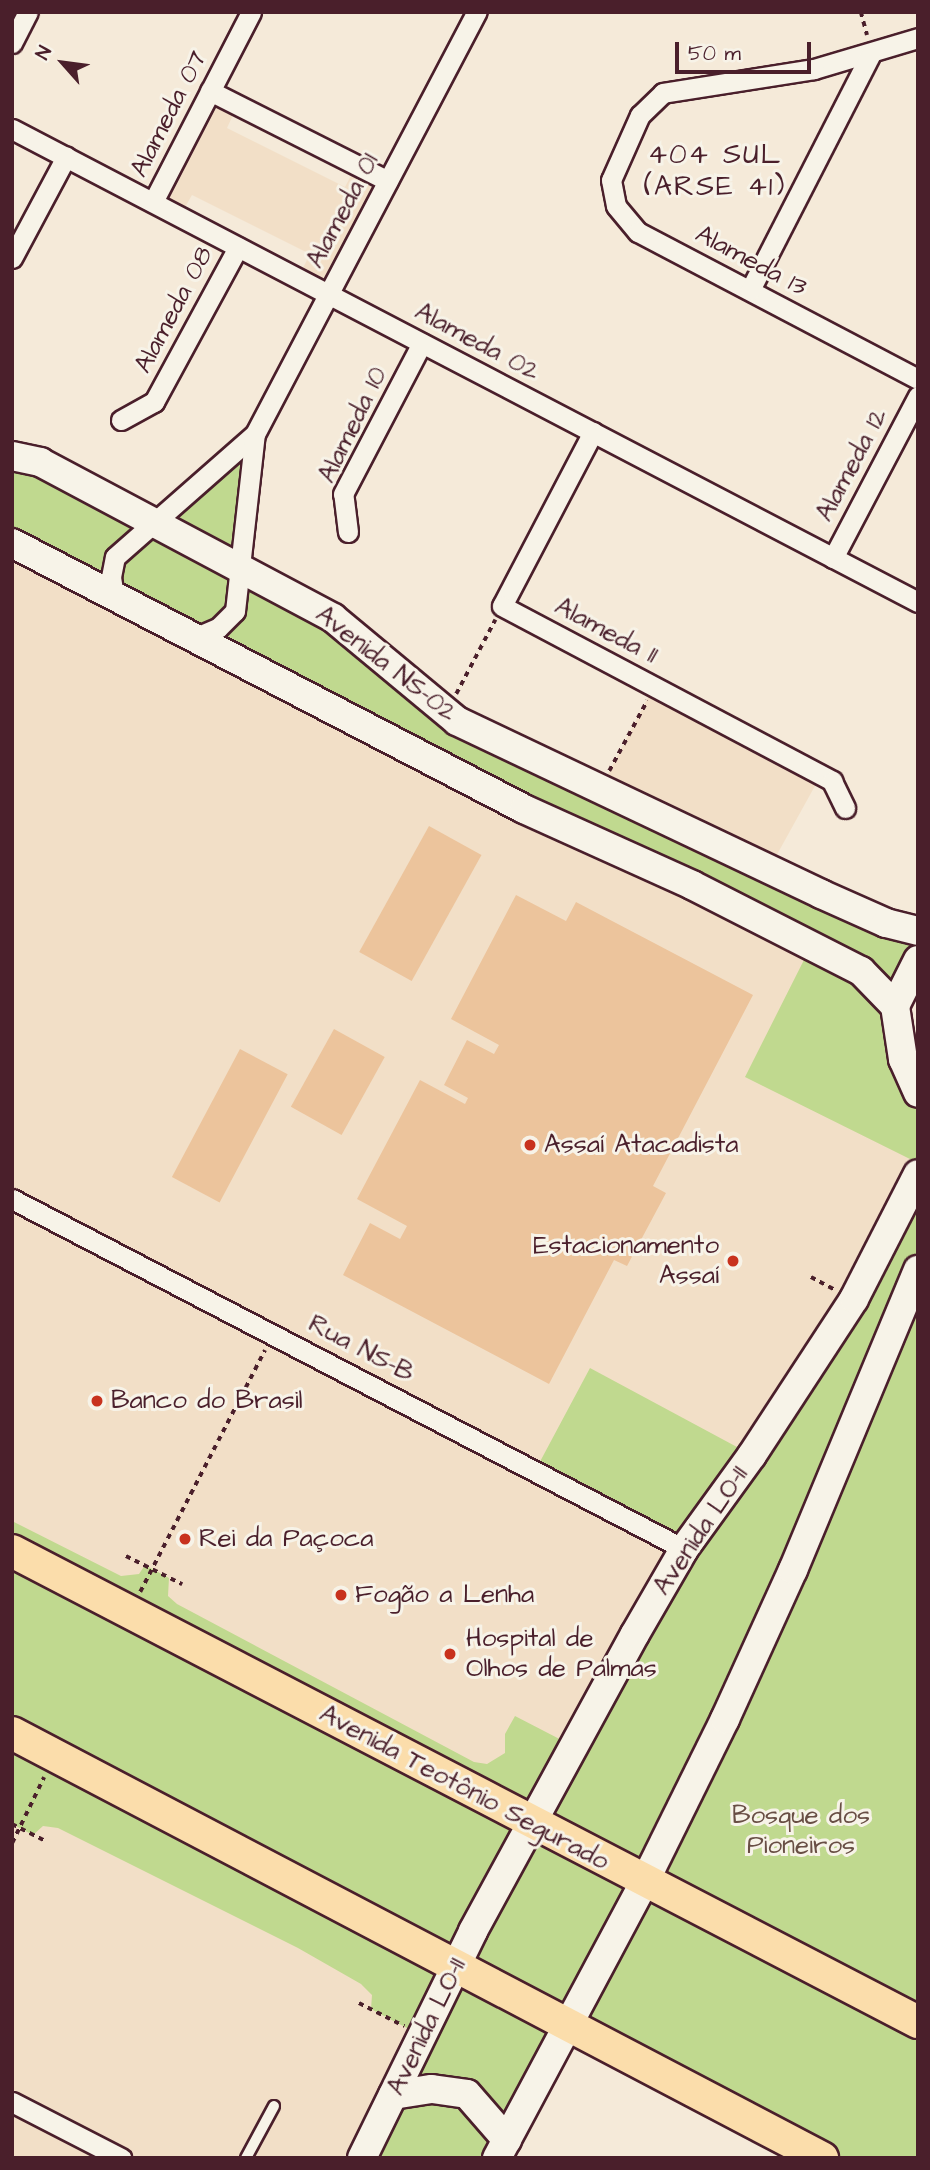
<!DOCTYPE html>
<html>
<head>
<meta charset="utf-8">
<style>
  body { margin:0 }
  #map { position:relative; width:930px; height:2170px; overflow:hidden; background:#f5ead9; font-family:"Architects Daughter",sans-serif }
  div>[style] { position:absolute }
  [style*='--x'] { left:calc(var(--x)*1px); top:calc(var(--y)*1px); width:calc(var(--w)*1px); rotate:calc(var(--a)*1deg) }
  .built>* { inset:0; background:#f2dfc7 }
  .green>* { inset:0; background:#c0d98f }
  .building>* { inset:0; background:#ecc49c; transform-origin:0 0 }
  .path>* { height:3.5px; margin-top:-1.75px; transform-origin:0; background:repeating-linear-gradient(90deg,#4a1f2b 0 5px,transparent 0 10px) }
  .roads { filter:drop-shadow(2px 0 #4a1f2b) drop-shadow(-2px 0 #4a1f2b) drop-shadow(0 2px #4a1f2b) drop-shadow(0 -2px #4a1f2b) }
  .lane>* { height:10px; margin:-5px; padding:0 5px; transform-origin:5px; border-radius:5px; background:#f7f3e8 }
  .street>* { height:19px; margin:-9.5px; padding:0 9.5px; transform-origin:9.5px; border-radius:9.5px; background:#f7f3e8 }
  .secondary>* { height:28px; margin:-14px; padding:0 14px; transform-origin:14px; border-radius:14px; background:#f7f3e8 }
  .primary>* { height:32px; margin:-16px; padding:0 16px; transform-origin:16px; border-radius:16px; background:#fbddab }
  .dots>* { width:19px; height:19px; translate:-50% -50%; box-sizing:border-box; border:4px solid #f7f3e8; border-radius:50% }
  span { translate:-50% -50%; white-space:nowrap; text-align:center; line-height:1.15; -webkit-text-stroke:6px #f7f3e8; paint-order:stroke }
  .street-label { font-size:26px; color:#4a1f2b }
  .poi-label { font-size:26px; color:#4a1f2b }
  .left { translate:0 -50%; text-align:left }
  .right { translate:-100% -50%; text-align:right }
  .park-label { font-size:26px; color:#684e44 }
  .neighbourhood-label { font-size:28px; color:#4a1f2b; letter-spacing:2px }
  .frame { position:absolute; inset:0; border:14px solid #4a1f2b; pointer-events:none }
  .north { position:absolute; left:28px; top:28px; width:70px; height:70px; -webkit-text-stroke:5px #f7f3e8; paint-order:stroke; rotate:298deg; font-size:19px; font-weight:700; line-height:28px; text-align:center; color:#4a1f2b }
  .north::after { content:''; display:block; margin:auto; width:24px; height:32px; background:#4a1f2b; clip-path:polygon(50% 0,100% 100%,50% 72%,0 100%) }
  .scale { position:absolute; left:675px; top:42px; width:136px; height:32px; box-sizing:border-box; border:4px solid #4a1f2b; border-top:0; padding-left:9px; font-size:21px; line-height:24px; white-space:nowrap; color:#4a1f2b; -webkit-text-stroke:5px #f7f3e8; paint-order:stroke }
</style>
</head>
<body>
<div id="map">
  <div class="built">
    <i style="clip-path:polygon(210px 91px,238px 104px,227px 128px,345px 187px,356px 166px,388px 181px,329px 294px,298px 278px,310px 254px,192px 195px,180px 216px,153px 202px)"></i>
    <i style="clip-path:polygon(12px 544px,861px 971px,918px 1172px,532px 1824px,12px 1551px)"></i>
    <i style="clip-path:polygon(654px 686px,821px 775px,769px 869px,597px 795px)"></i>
    <i style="clip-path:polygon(12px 1733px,457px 1965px,362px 2158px,12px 2158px)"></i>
  </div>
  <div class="green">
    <i style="clip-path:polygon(255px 434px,243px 569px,457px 721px,918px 931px,918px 960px,897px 998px,918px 1093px,918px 1163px,745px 1077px,810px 948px,12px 543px,12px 456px,154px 522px)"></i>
    <i style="clip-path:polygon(918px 1174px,918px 2158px,821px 2158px,570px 2026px,498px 2158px,362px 2158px,422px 2036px,371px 2009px,372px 1995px,361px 1984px,298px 1948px,58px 1828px,43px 1826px,33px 1835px,12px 1824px,12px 1521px,121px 1576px,139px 1574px,145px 1565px,169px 1578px,168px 1596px,177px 1604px,474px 1762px,487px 1764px,505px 1753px,505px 1734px,515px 1716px,573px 1746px,684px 1550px,535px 1471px,590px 1368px,750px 1454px)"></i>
  </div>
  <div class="building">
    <i style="left:429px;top:826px;width:60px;height:144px;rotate:29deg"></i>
    <i style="clip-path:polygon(516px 895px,566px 921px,576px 902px,753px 995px,653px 1186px,666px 1193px,627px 1266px,614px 1260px,549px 1384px,343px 1275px,370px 1223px,400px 1239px,407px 1226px,357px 1199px,420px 1080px,465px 1104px,468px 1098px,444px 1085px,467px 1040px,494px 1054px,499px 1045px,451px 1019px)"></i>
    <i style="left:334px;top:1029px;width:58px;height:89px;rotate:29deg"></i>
    <i style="left:240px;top:1049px;width:54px;height:145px;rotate:28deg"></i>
  </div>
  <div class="path">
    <i style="--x:861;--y:12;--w:24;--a:75"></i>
    <i style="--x:456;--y:694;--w:84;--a:-62.2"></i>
    <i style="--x:609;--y:771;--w:80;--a:-61.5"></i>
    <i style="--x:811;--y:1277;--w:26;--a:28"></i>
    <i style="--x:126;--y:1556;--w:63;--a:26.6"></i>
    <i style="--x:140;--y:1592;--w:272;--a:-62.7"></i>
    <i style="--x:12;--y:1824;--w:36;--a:27"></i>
    <i style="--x:12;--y:1843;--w:73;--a:-64.1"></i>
    <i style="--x:359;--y:2003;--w:51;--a:27.1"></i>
  </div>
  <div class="roads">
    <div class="lane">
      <i style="--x:246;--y:2158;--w:59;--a:-61.7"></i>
    </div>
    <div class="street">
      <i style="--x:918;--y:38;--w:109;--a:163.4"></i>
      <i style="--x:814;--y:69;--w:153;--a:171"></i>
      <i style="--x:663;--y:93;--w:32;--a:136"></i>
      <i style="--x:640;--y:115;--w:71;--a:114"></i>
      <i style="--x:611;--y:180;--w:26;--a:79"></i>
      <i style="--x:616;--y:206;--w:34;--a:50"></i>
      <i style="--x:638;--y:232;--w:316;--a:27.7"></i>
      <i style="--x:12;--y:43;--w:35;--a:-63"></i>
      <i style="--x:210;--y:91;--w:199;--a:26.8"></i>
      <i style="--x:12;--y:129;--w:1022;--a:27.57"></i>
      <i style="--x:153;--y:202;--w:214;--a:-62.7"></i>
      <i style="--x:12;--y:258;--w:115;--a:-61.9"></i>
      <i style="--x:750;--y:290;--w:265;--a:-62.9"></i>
      <i style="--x:121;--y:420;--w:38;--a:-29"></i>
      <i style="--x:154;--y:402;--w:176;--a:-61.5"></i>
      <i style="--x:593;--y:432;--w:196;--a:117.6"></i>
      <i style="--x:502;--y:606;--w:374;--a:27.9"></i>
      <i style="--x:832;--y:781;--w:30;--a:64"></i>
      <i style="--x:348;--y:532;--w:38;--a:-97"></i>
      <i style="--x:343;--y:494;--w:170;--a:-62.4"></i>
      <i style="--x:833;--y:558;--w:183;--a:-62.3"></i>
      <i style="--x:114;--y:596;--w:19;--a:-99"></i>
      <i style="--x:111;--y:577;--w:20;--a:-79"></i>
      <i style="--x:115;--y:557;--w:186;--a:-41.3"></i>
      <i style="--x:255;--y:434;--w:477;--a:-62.3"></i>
      <i style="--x:194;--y:638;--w:26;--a:-23"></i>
      <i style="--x:218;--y:628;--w:24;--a:-45"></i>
      <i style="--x:235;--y:611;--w:178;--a:-83.6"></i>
      <i style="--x:12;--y:1199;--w:758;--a:27.51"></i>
      <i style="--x:12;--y:2102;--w:123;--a:27.2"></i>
    </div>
    <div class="secondary">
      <i style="--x:12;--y:456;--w:29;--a:12"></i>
      <i style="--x:40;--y:462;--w:332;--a:28"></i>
      <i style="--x:333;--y:618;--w:161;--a:39.7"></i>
      <i style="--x:457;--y:721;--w:403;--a:25.4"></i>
      <i style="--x:821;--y:894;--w:71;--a:24"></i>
      <i style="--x:886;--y:923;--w:33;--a:14"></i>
      <i style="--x:12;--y:543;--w:577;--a:27.45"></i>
      <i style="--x:524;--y:809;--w:184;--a:24.3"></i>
      <i style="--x:692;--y:885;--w:190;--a:27"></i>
      <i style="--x:861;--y:971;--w:49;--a:45.8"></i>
      <i style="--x:918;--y:960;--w:51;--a:116.6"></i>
      <i style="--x:895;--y:1006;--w:54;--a:81.4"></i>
      <i style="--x:903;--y:1059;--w:37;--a:66"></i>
      <i style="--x:393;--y:2095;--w:39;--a:-9"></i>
      <i style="--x:432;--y:2089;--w:35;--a:8"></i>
      <i style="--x:467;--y:2094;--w:61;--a:49"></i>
      <i style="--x:362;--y:2158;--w:253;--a:-63.9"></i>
      <i style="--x:473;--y:1931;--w:338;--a:-61.4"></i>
      <i style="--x:635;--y:1634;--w:98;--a:-60"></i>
      <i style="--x:684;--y:1549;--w:116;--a:-54.1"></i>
      <i style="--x:752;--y:1455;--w:186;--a:-56.8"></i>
      <i style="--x:854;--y:1299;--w:140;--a:-62.9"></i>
      <i style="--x:497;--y:2158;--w:312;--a:-61.9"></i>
      <i style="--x:644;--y:1883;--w:183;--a:-63.7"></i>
      <i style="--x:725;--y:1719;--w:164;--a:-65.5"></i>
      <i style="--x:793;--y:1570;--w:325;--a:-67.4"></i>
    </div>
    <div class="primary">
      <i style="--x:12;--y:1551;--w:1021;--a:27.47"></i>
      <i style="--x:12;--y:1733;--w:915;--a:27.69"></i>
    </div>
  </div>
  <div class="dots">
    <i style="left:530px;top:1145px;background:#c8321e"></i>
    <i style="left:733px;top:1261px;background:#c8321e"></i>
    <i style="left:97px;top:1401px;background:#c8321e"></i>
    <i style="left:185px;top:1539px;background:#c8321e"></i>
    <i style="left:341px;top:1595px;background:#c8321e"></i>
    <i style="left:450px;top:1654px;background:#c8321e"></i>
  </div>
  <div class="street-label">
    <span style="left:169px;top:114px;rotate:-63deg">Alameda 07</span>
    <span style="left:343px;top:211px;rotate:-62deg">Alameda 01</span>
    <span style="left:751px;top:261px;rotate:28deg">Alameda 13</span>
    <span style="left:174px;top:310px;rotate:-62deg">Alameda 08</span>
    <span style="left:477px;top:342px;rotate:28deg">Alameda 02</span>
    <span style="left:353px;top:425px;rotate:-64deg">Alameda 10</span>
    <span style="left:852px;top:465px;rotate:-62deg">Alameda 12</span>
    <span style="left:606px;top:631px;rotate:28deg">Alameda 11</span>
    <span style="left:386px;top:664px;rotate:38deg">Avenida NS-02</span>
    <span style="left:361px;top:1349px;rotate:28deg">Rua NS-B</span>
    <span style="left:701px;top:1531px;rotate:-56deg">Avenida LO-11</span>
    <span style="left:464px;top:1788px;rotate:28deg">Avenida Teotônio Segurado</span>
    <span style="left:427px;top:2027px;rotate:-64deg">Avenida LO-11</span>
  </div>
  <div class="poi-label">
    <span class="left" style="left:544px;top:1145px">Assaí Atacadista</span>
    <span class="right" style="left:719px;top:1261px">Estacionamento<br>Assaí</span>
    <span class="left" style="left:111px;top:1401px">Banco do Brasil</span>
    <span class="left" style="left:199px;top:1539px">Rei da Paçoca</span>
    <span class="left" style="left:355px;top:1595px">Fogão a Lenha</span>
    <span class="left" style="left:466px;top:1654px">Hospital de<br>Olhos de Palmas</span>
  </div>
  <div class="park-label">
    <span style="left:801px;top:1831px">Bosque dos<br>Pioneiros</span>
  </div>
  <div class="neighbourhood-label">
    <span style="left:715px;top:171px">404 SUL<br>(ARSE 41)</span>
  </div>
  <div class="frame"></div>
  <div class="north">N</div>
  <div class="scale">50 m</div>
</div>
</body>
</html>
